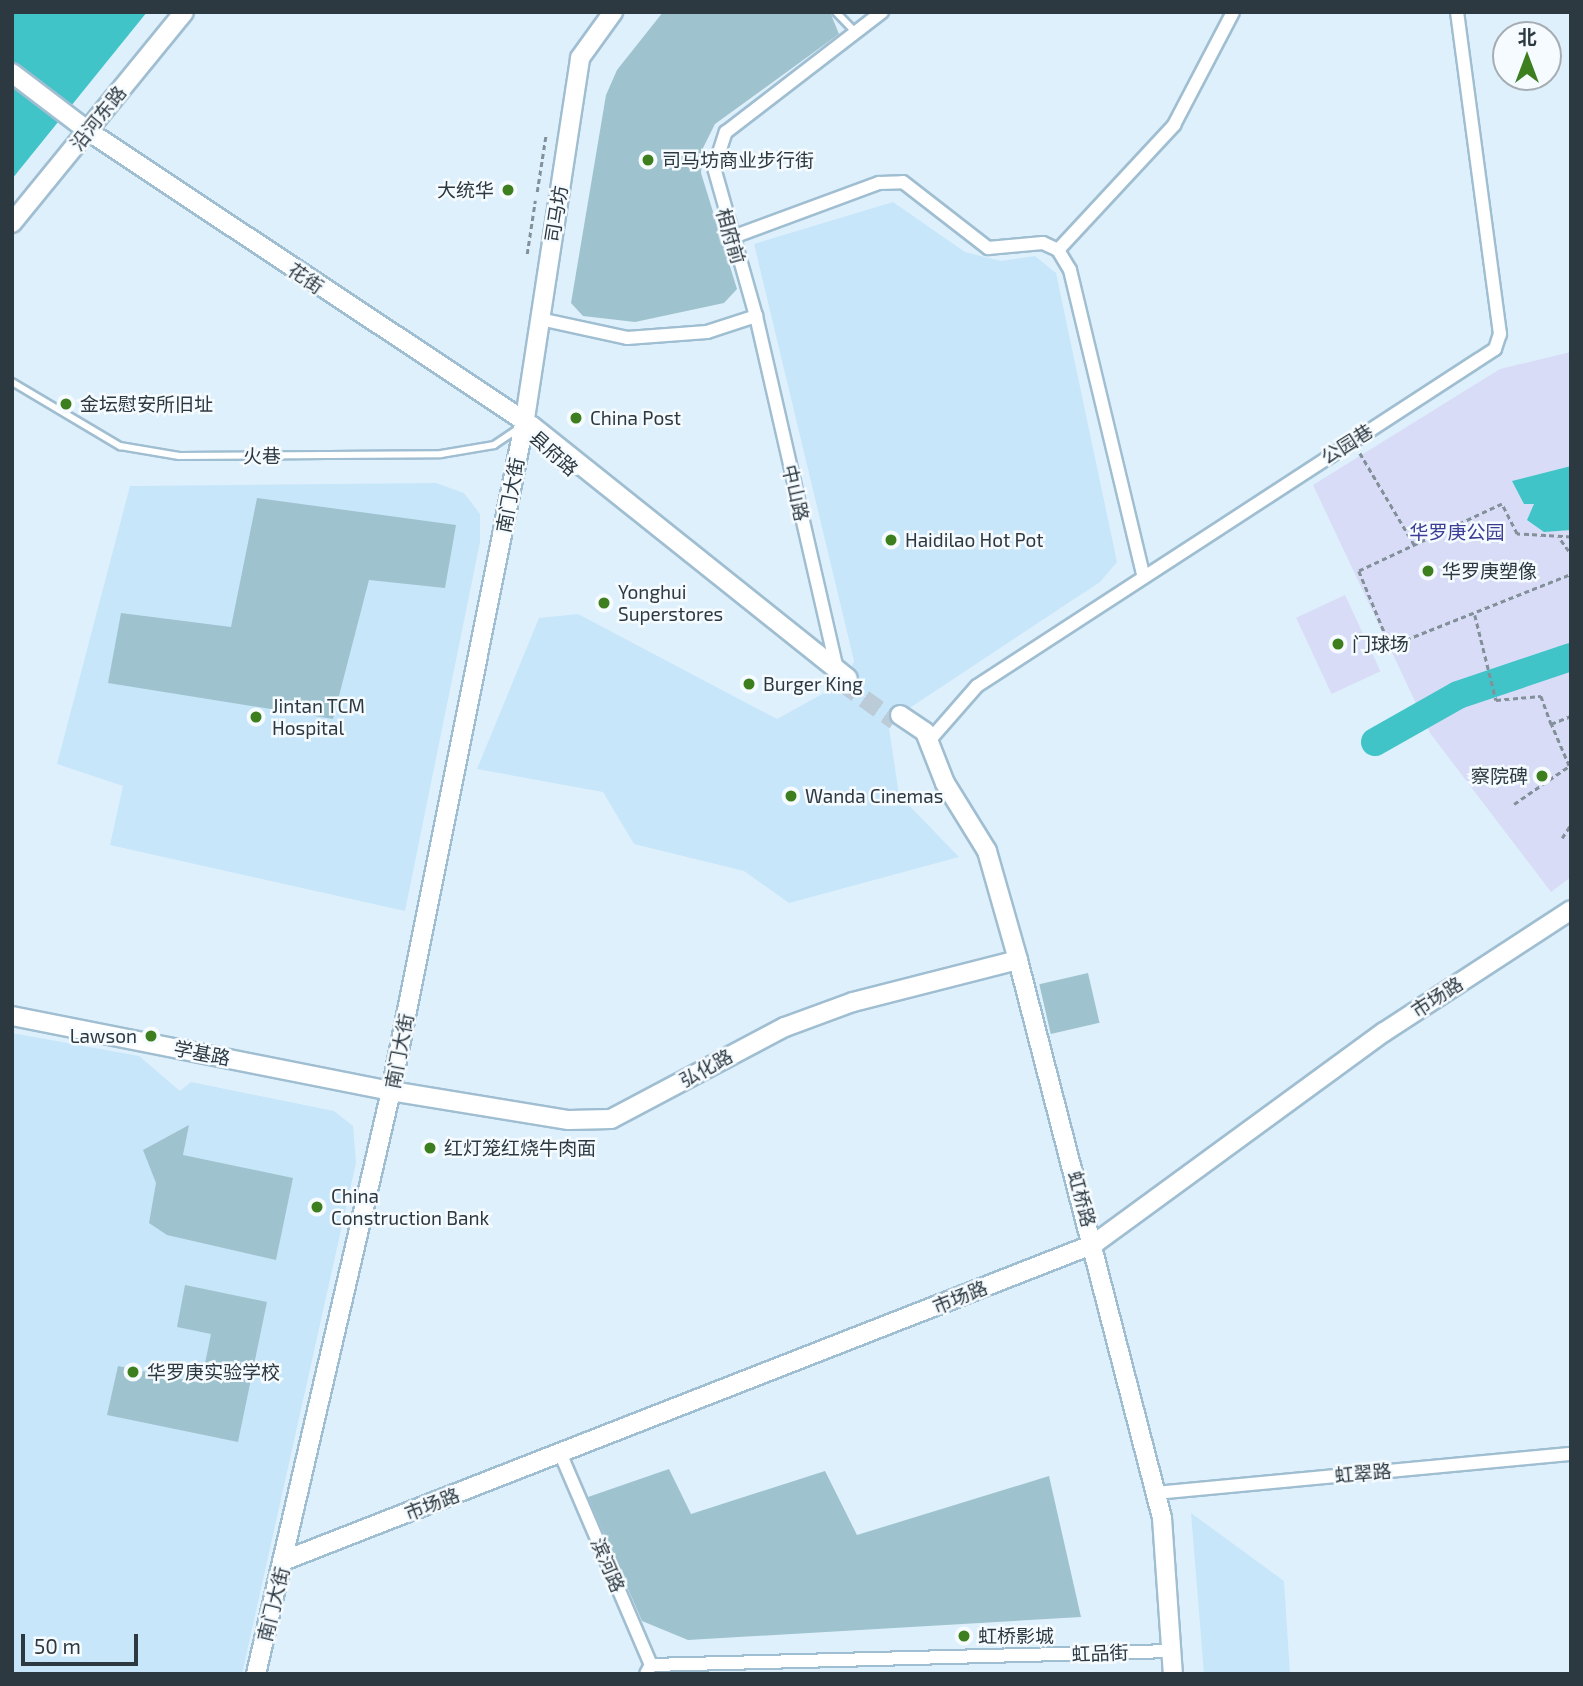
<!DOCTYPE html>
<html>
<head>
<meta charset="utf-8">
<style>
  body { margin:0 }
  #map { position:relative; width:1583px; height:1686px; overflow:hidden; background:#def0fc; font-family:"Exo 2","Noto Sans SC",sans-serif }
  div>[style] { position:absolute }
  [style*='--x'] { left:calc(var(--x)*1px); top:calc(var(--y)*1px); width:calc(var(--w)*1px); rotate:calc(var(--a)*1deg) }
  .built>* { inset:0; background:#c8e6fa }
  .green>* { inset:0; background:#d8dcf6; transform-origin:0 0 }
  .water>* { inset:0; background:#40c4c8 }
  .river>* { height:28px; margin:-14px; padding:0 14px; transform-origin:14px; border-radius:14px; background:#40c4c8 }
  .building>* { inset:0; background:#9ec3ce; transform-origin:0 0 }
  .secondary-tunnel>* { height:18px; margin-top:-9px; transform-origin:0; background:repeating-linear-gradient(90deg,#bbcbd7 0 18px,transparent 0 27px) }
  .path>* { height:2.5px; margin-top:-1.25px; transform-origin:0; background:repeating-linear-gradient(90deg,#82909a 0 5px,transparent 0 8.5px) }
  .roads { filter:drop-shadow(2px 0 #a0bed1) drop-shadow(-2px 0 #a0bed1) drop-shadow(0 2px #a0bed1) drop-shadow(0 -2px #a0bed1) }
  .lane>* { height:6px; margin:-3px; padding:0 3px; transform-origin:3px; border-radius:3px; background:#fff }
  .street>* { height:12px; margin:-6px; padding:0 6px; transform-origin:6px; border-radius:6px; background:#fff }
  .secondary>* { height:18px; margin:-9px; padding:0 9px; transform-origin:9px; border-radius:9px; background:#fff }
  .dots>* { width:19px; height:19px; translate:-50% -50%; box-sizing:border-box; border:4px solid #f5fbff; border-radius:50% }
  span { translate:-50% -50%; white-space:nowrap; text-align:center; line-height:1.15; -webkit-text-stroke:5px #f5fbff; paint-order:stroke }
  .street-label { font-size:19px; color:#2d3941 }
  .poi-label { font-size:19px; color:#2d3941 }
  .left { translate:0 -50%; text-align:left }
  .right { translate:-100% -50%; text-align:right }
  .park-label { font-size:19px; color:#3b3d95 }
  .frame { position:absolute; inset:0; border:14px solid #2d3941; pointer-events:none }
  .north { position:absolute; left:1492px; top:21px; width:70px; height:70px; box-sizing:border-box; background:#f5fbff; border:2px solid #a5adb3; border-radius:50%; rotate:0deg; font-size:19px; font-weight:700; line-height:28px; text-align:center; color:#2d3941 }
  .north::after { content:''; display:block; margin:auto; width:24px; height:32px; background:#3d7f1f; clip-path:polygon(50% 0,100% 100%,50% 72%,0 100%) }
  .scale { position:absolute; left:21px; top:1634px; width:117px; height:32px; box-sizing:border-box; border:4px solid #2d3941; border-top:0; padding-left:9px; font-size:21px; line-height:24px; white-space:nowrap; color:#2d3941; -webkit-text-stroke:5px #f5fbff; paint-order:stroke }
</style>
</head>
<body>
<div id="map">
  <div class="built">
    <i style="clip-path:polygon(893px 202px,965px 252px,1001px 261px,1035px 256px,1056px 273px,1117px 562px,1100px 582px,902px 713px,889px 728px,899px 795px,959px 857px,789px 903px,744px 871px,634px 844px,603px 792px,477px 769px,539px 618px,578px 614px,777px 719px,846px 681px,854px 661px,754px 244px)"></i>
    <i style="clip-path:polygon(436px 483px,464px 493px,480px 514px,480px 542px,405px 911px,110px 845px,123px 786px,57px 764px,130px 486px)"></i>
    <i style="clip-path:polygon(12px 1033px,139px 1056px,180px 1091px,191px 1082px,334px 1111px,353px 1126px,356px 1163px,242px 1674px,12px 1674px)"></i>
    <i style="clip-path:polygon(1191px 1513px,1284px 1581px,1290px 1674px,1204px 1674px)"></i>
  </div>
  <div class="green">
    <i style="clip-path:polygon(1571px 352px,1571px 877px,1551px 892px,1430px 733px,1313px 485px,1500px 369px)"></i>
    <i style="left:1345px;top:595px;width:84px;height:54px;rotate:65deg"></i>
  </div>
  <div class="water">
    <i style="clip-path:polygon(12px 12px,147px 12px,12px 179px)"></i>
    <i style="clip-path:polygon(1571px 466px,1571px 530px,1544px 532px,1527px 520px,1534px 504px,1524px 504px,1512px 481px)"></i>
  </div>
  <div class="river">
    <i style="--x:1375;--y:742;--w:95;--a:-29.5"></i>
    <i style="--x:1458;--y:695;--w:119;--a:-18.6"></i>
  </div>
  <div class="building">
    <i style="clip-path:polygon(663px 12px,830px 12px,839px 34px,715px 124px,703px 148px,701px 173px,737px 289px,724px 303px,635px 322px,583px 316px,571px 303px,606px 95px,617px 70px)"></i>
    <i style="clip-path:polygon(257px 498px,456px 525px,445px 588px,369px 580px,333px 719px,108px 683px,121px 613px,231px 627px)"></i>
    <i style="left:1088px;top:973px;width:51px;height:50px;rotate:77deg"></i>
    <i style="clip-path:polygon(189px 1125px,183px 1155px,293px 1178px,276px 1260px,167px 1235px,149px 1223px,156px 1183px,143px 1150px)"></i>
    <i style="clip-path:polygon(185px 1285px,267px 1302px,238px 1442px,107px 1415px,118px 1366px,201px 1383px,211px 1334px,177px 1327px)"></i>
    <i style="clip-path:polygon(669px 1469px,691px 1514px,825px 1471px,857px 1535px,1049px 1476px,1081px 1617px,688px 1640px,642px 1621px,588px 1497px)"></i>
  </div>
  <div class="secondary-tunnel">
    <i style="--x:842;--y:683;--w:65;--a:35.6"></i>
  </div>
  <div class="path">
    <i style="--x:537;--y:192;--w:59;--a:-81.2"></i>
    <i style="--x:527;--y:254;--w:54;--a:-81.4"></i>
    <i style="--x:1360;--y:453;--w:108;--a:59.4"></i>
    <i style="--x:1571;--y:537;--w:54;--a:-176.8"></i>
    <i style="--x:1517;--y:534;--w:34;--a:-117"></i>
    <i style="--x:1502;--y:504;--w:158;--a:154.9"></i>
    <i style="--x:1359;--y:571;--w:81;--a:67.5"></i>
    <i style="--x:1390;--y:646;--w:195;--a:-21.7"></i>
    <i style="--x:1561;--y:540;--w:17;--a:54"></i>
    <i style="--x:1475;--y:615;--w:88;--a:76.1"></i>
    <i style="--x:1496;--y:700;--w:45;--a:-5.1"></i>
    <i style="--x:1541;--y:696;--w:30;--a:70"></i>
    <i style="--x:1551;--y:724;--w:22;--a:-22"></i>
    <i style="--x:1514;--y:804;--w:67;--a:-34.6"></i>
    <i style="--x:1569;--y:766;--w:46;--a:-113.2"></i>
    <i style="--x:1562;--y:838;--w:17;--a:-57"></i>
  </div>
  <div class="roads">
    <div class="lane">
      <i style="--x:836;--y:12;--w:28;--a:46"></i>
      <i style="--x:12;--y:382;--w:126;--a:30.7"></i>
      <i style="--x:120;--y:446;--w:60;--a:9.6"></i>
      <i style="--x:179;--y:456;--w:262;--a:-0.4"></i>
      <i style="--x:441;--y:454;--w:54;--a:-9.6"></i>
      <i style="--x:494;--y:445;--w:30;--a:-34"></i>
    </div>
    <div class="street">
      <i style="--x:730;--y:238;--w:159;--a:-20.3"></i>
      <i style="--x:879;--y:183;--w:24;--a:-2"></i>
      <i style="--x:903;--y:182;--w:108;--a:37.8"></i>
      <i style="--x:988;--y:248;--w:55;--a:-5.2"></i>
      <i style="--x:1043;--y:243;--w:17;--a:25"></i>
      <i style="--x:1058;--y:250;--w:23;--a:59"></i>
      <i style="--x:1070;--y:270;--w:313;--a:76.5"></i>
      <i style="--x:1058;--y:250;--w:171;--a:-47.1"></i>
      <i style="--x:1174;--y:125;--w:127;--a:-62.4"></i>
      <i style="--x:756;--y:316;--w:363;--a:77.1"></i>
      <i style="--x:540;--y:319;--w:89;--a:12.3"></i>
      <i style="--x:627;--y:338;--w:80;--a:-4.3"></i>
      <i style="--x:707;--y:332;--w:52;--a:-18.1"></i>
      <i style="--x:756;--y:316;--w:154;--a:-105.8"></i>
      <i style="--x:714;--y:168;--w:38;--a:-72"></i>
      <i style="--x:726;--y:132;--w:197;--a:-37.6"></i>
      <i style="--x:928;--y:742;--w:74;--a:-48.8"></i>
      <i style="--x:977;--y:686;--w:618;--a:-33.05"></i>
      <i style="--x:1495;--y:349;--w:16;--a:-72"></i>
      <i style="--x:1500;--y:334;--w:325;--a:-97.6"></i>
      <i style="--x:561;--y:1455;--w:228;--a:66.8"></i>
      <i style="--x:651;--y:1665;--w:10;--a:119"></i>
      <i style="--x:1156;--y:1493;--w:417;--a:-5.4"></i>
      <i style="--x:651;--y:1665;--w:520;--a:-1.54"></i>
    </div>
    <div class="secondary">
      <i style="--x:12;--y:73;--w:96;--a:37.3"></i>
      <i style="--x:88;--y:131;--w:533;--a:33.6"></i>
      <i style="--x:532;--y:426;--w:404;--a:38.6"></i>
      <i style="--x:12;--y:223;--w:272;--a:-50.8"></i>
      <i style="--x:900;--y:715;--w:30;--a:34"></i>
      <i style="--x:925;--y:732;--w:55;--a:68.6"></i>
      <i style="--x:945;--y:783;--w:80;--a:58.3"></i>
      <i style="--x:987;--y:851;--w:113;--a:74.1"></i>
      <i style="--x:1018;--y:960;--w:576;--a:75.53"></i>
      <i style="--x:1162;--y:1518;--w:156;--a:86"></i>
      <i style="--x:12;--y:1016;--w:386;--a:11.2"></i>
      <i style="--x:391;--y:1091;--w:180;--a:9.3"></i>
      <i style="--x:569;--y:1120;--w:42;--a:-1.4"></i>
      <i style="--x:611;--y:1119;--w:197;--a:-27.9"></i>
      <i style="--x:785;--y:1027;--w:72;--a:-20.2"></i>
      <i style="--x:853;--y:1002;--w:170;--a:-14.3"></i>
      <i style="--x:283;--y:1561;--w:871;--a:-21.35"></i>
      <i style="--x:1094;--y:1244;--w:359;--a:-36.2"></i>
      <i style="--x:1384;--y:1032;--w:223;--a:-33.1"></i>
      <i style="--x:256;--y:1674;--w:598;--a:-76.96"></i>
      <i style="--x:391;--y:1091;--w:679;--a:-78.71"></i>
      <i style="--x:524;--y:425;--w:371;--a:-81.3"></i>
      <i style="--x:580;--y:58;--w:57;--a:-54.3"></i>
    </div>
  </div>
  <div class="dots">
    <i style="left:648px;top:160px;background:#3d7f1f"></i>
    <i style="left:508px;top:190px;background:#3d7f1f"></i>
    <i style="left:66px;top:404px;background:#3d7f1f"></i>
    <i style="left:576px;top:418px;background:#3d7f1f"></i>
    <i style="left:891px;top:540px;background:#3d7f1f"></i>
    <i style="left:1428px;top:571px;background:#3d7f1f"></i>
    <i style="left:604px;top:603px;background:#3d7f1f"></i>
    <i style="left:1338px;top:644px;background:#3d7f1f"></i>
    <i style="left:749px;top:684px;background:#3d7f1f"></i>
    <i style="left:256px;top:717px;background:#3d7f1f"></i>
    <i style="left:1542px;top:776px;background:#3d7f1f"></i>
    <i style="left:791px;top:796px;background:#3d7f1f"></i>
    <i style="left:151px;top:1036px;background:#3d7f1f"></i>
    <i style="left:430px;top:1148px;background:#3d7f1f"></i>
    <i style="left:317px;top:1207px;background:#3d7f1f"></i>
    <i style="left:133px;top:1372px;background:#3d7f1f"></i>
    <i style="left:964px;top:1636px;background:#3d7f1f"></i>
  </div>
  <div class="street-label">
    <span style="left:98px;top:118px;rotate:-51deg">沿河东路</span>
    <span style="left:556px;top:214px;rotate:-81deg">司马坊</span>
    <span style="left:731px;top:236px;rotate:74deg">相府前</span>
    <span style="left:306px;top:278px;rotate:34deg">花街</span>
    <span style="left:1347px;top:444px;rotate:-32deg">公园巷</span>
    <span style="left:554px;top:453px;rotate:42deg">县府路</span>
    <span style="left:262px;top:456px">火巷</span>
    <span style="left:796px;top:493px;rotate:77deg">中山路</span>
    <span style="left:510px;top:495px;rotate:-79deg">南门大街</span>
    <span style="left:1437px;top:997px;rotate:-33deg">市场路</span>
    <span style="left:399px;top:1051px;rotate:-79deg">南门大街</span>
    <span style="left:202px;top:1053px;rotate:11deg">学基路</span>
    <span style="left:706px;top:1068px;rotate:-29deg">弘化路</span>
    <span style="left:1082px;top:1199px;rotate:75deg">虹桥路</span>
    <span style="left:960px;top:1297px;rotate:-22deg">市场路</span>
    <span style="left:1363px;top:1473px;rotate:-5deg">虹翠路</span>
    <span style="left:432px;top:1504px;rotate:-21deg">市场路</span>
    <span style="left:608px;top:1565px;rotate:67deg">滨河路</span>
    <span style="left:273px;top:1604px;rotate:-76deg">南门大街</span>
    <span style="left:1100px;top:1653px;rotate:-2deg">虹品街</span>
  </div>
  <div class="poi-label">
    <span class="left" style="left:662px;top:160px">司马坊商业步行街</span>
    <span class="right" style="left:494px;top:190px">大统华</span>
    <span class="left" style="left:80px;top:404px">金坛慰安所旧址</span>
    <span class="left" style="left:590px;top:418px">China Post</span>
    <span class="left" style="left:905px;top:540px">Haidilao Hot Pot</span>
    <span class="left" style="left:1442px;top:571px">华罗庚塑像</span>
    <span class="left" style="left:618px;top:603px">Yonghui<br>Superstores</span>
    <span class="left" style="left:1352px;top:644px">门球场</span>
    <span class="left" style="left:763px;top:684px">Burger King</span>
    <span class="left" style="left:272px;top:717px">Jintan TCM<br>Hospital</span>
    <span class="right" style="left:1528px;top:776px">察院碑</span>
    <span class="left" style="left:805px;top:796px">Wanda Cinemas</span>
    <span class="right" style="left:137px;top:1036px">Lawson</span>
    <span class="left" style="left:444px;top:1148px">红灯笼红烧牛肉面</span>
    <span class="left" style="left:331px;top:1207px">China<br>Construction Bank</span>
    <span class="left" style="left:147px;top:1372px">华罗庚实验学校</span>
    <span class="left" style="left:978px;top:1636px">虹桥影城</span>
  </div>
  <div class="park-label">
    <span style="left:1457px;top:532px">华罗庚公园</span>
  </div>
  <div class="frame"></div>
  <div class="north">北</div>
  <div class="scale">50 m</div>
</div>
</body>
</html>
